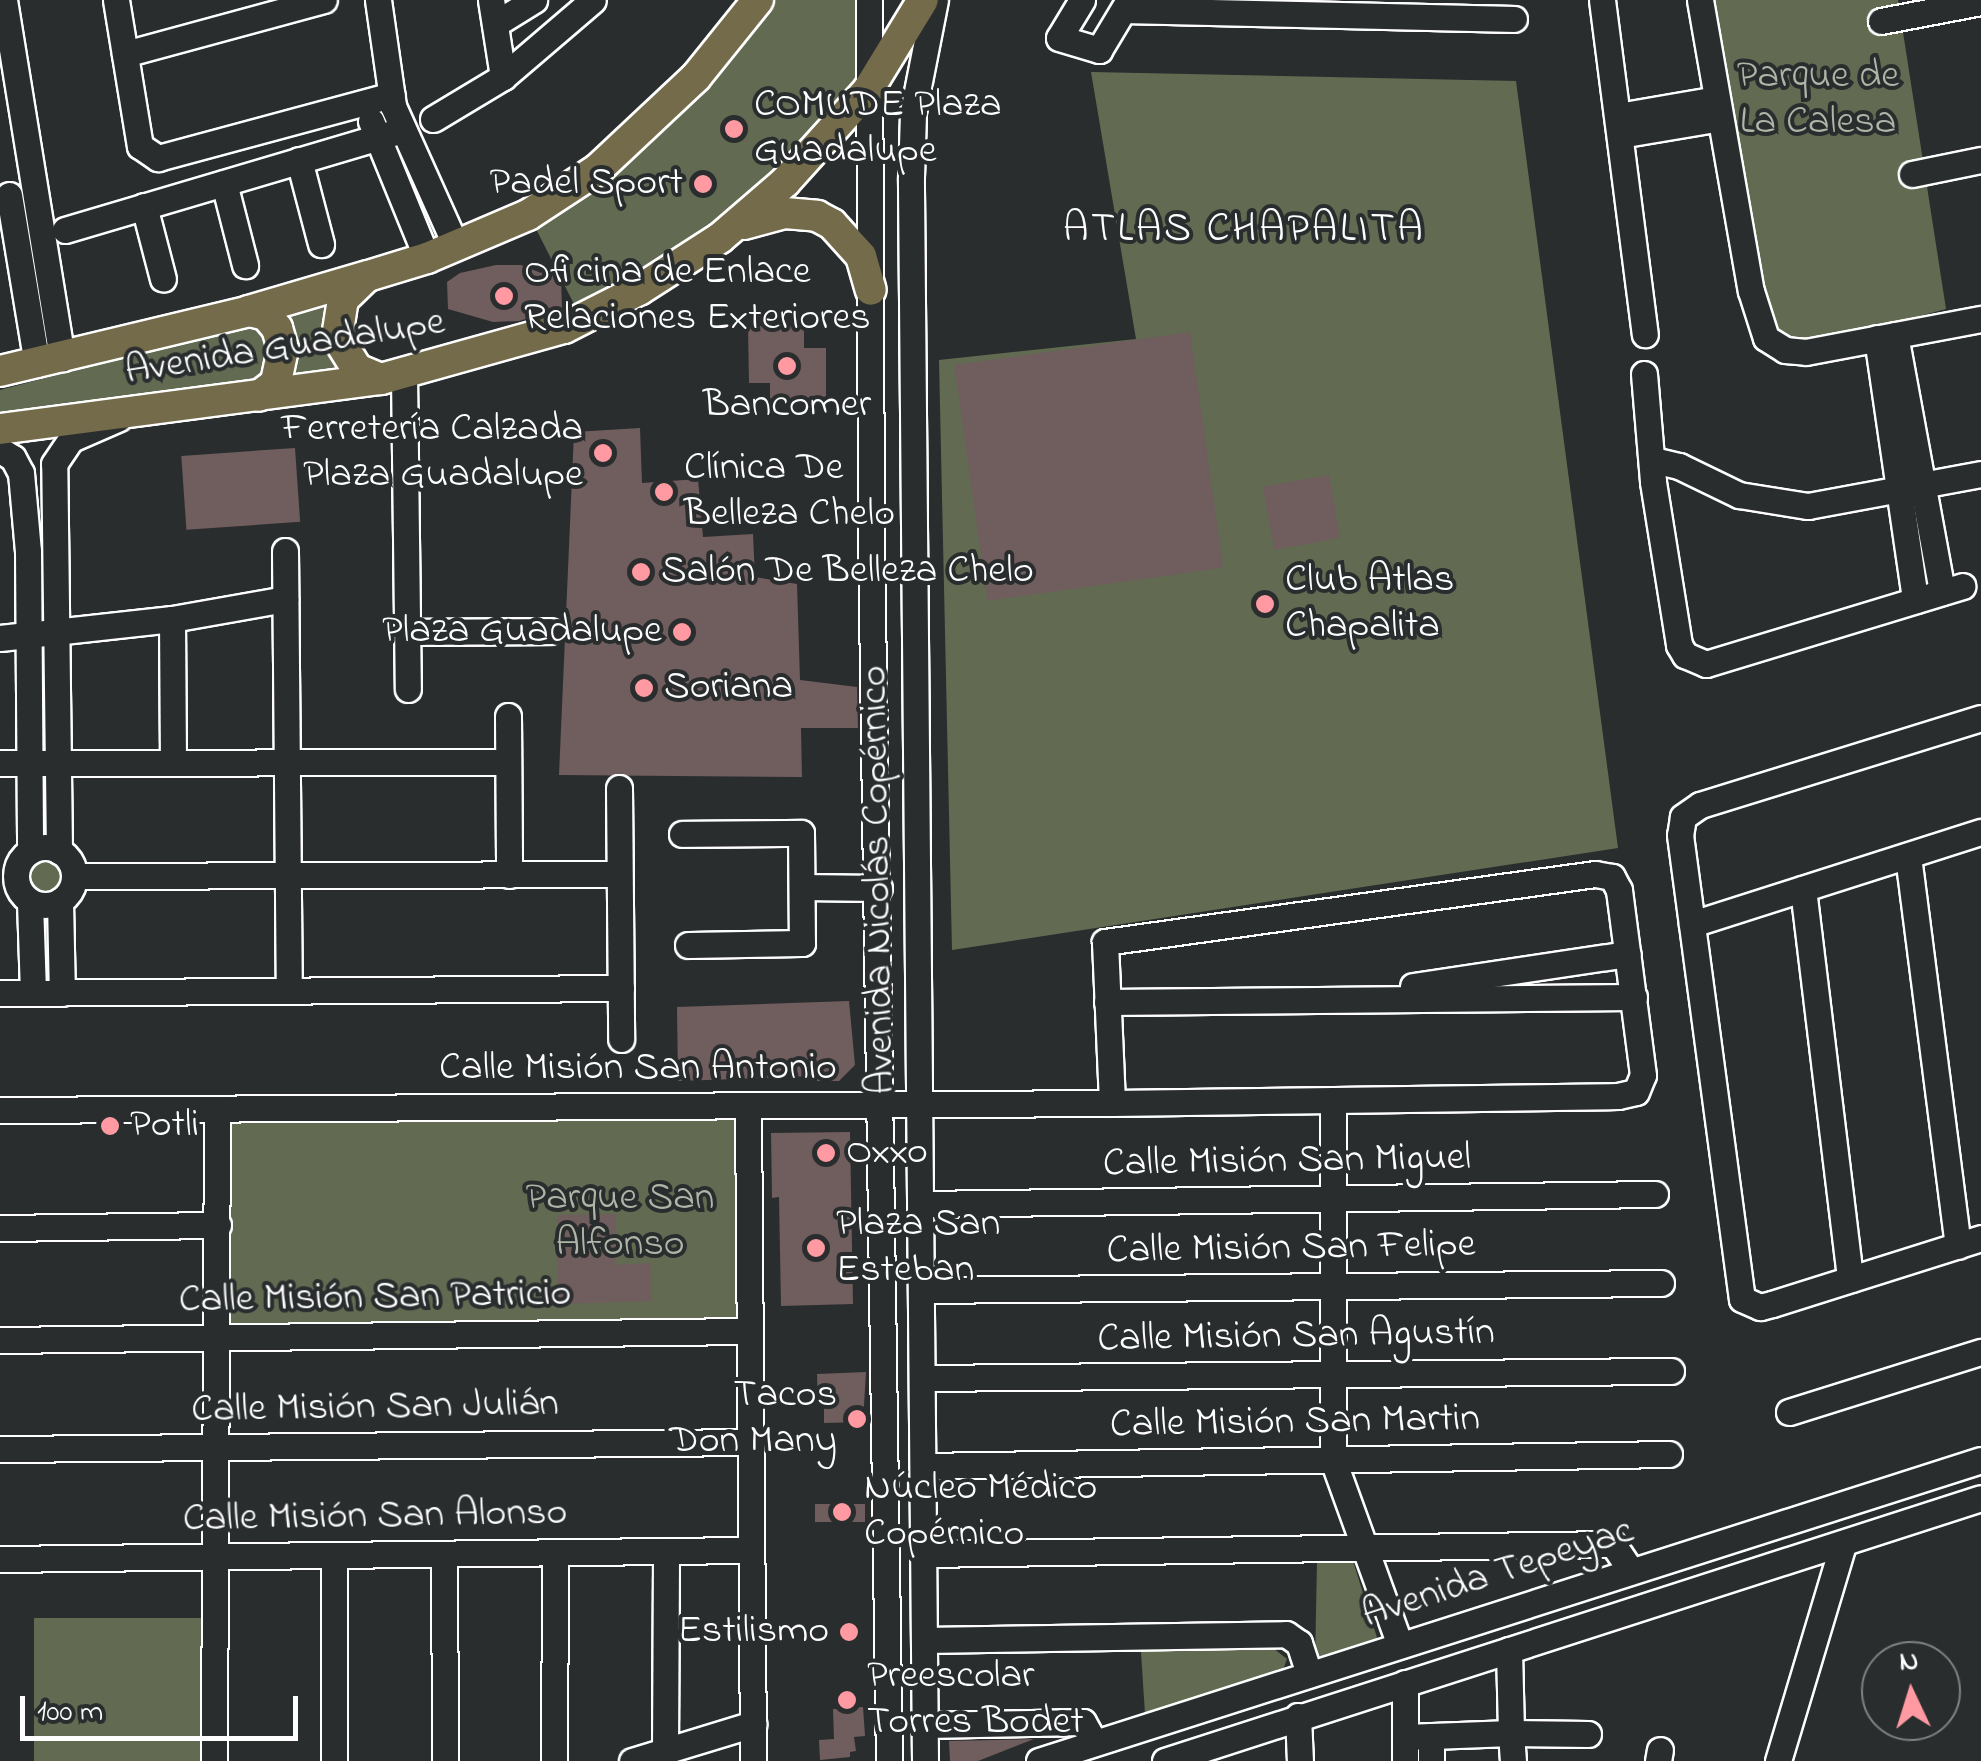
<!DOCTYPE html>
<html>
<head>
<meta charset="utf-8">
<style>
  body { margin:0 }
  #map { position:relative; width:1981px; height:1761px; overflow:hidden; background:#2a2d2e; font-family:"Indie Flower",sans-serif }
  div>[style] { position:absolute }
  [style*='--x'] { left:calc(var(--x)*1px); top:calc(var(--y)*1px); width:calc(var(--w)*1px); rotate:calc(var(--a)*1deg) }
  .green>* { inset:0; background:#626b52; transform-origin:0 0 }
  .round { border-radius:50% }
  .building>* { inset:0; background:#705d5d; transform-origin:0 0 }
  .roads { filter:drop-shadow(2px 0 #fff) drop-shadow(-2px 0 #fff) drop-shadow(0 2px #fff) drop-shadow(0 -2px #fff) }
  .minor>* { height:25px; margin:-12.5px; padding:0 12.5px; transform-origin:12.5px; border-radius:12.5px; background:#2a2d2e }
  .minor>.ring { margin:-12.5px; padding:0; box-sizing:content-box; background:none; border:25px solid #2a2d2e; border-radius:50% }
  .major>* { height:30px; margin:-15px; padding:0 15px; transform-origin:15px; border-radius:15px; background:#746b4b }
  .dots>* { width:28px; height:28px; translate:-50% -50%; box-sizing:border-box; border:5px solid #2a2d2e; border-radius:50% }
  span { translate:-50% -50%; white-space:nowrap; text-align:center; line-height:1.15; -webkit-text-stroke:8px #2a2d2e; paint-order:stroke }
  .park-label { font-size:40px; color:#b0b5a8 }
  .poi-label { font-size:40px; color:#fff }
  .left { translate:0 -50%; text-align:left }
  .right { translate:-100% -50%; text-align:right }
  .street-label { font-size:40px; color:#fff }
  .neighbourhood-label { font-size:42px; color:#fff; letter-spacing:2.5px }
  .north { position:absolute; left:1861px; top:1641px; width:100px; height:100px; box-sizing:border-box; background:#2a2d2e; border:2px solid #7f8182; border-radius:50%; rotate:356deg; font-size:28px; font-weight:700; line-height:40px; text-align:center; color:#fff }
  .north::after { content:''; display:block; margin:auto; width:35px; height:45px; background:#ff9aa2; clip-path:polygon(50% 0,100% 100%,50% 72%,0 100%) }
  .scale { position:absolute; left:20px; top:1696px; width:278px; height:45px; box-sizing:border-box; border:5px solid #fff; border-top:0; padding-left:12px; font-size:30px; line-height:35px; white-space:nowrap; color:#fff; -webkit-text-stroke:8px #2a2d2e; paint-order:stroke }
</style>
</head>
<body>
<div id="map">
  <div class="green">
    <i style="clip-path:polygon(758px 0,867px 0,866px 90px,720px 238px,579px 314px,527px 211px,595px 167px)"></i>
    <i style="clip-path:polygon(1706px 0,1898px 0,1946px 309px,1806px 346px,1768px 335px)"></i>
    <i style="clip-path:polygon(1091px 72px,1516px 81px,1618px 848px,952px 950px,939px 360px,1136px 339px)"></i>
    <i style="clip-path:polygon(329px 302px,347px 373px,284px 383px,278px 314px)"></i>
    <i style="clip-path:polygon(254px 323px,269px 333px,276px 360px,253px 389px,0 419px,0 390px)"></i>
    <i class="round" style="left:25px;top:859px;width:38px;height:38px"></i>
    <i style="left:739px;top:1115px;width:211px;height:510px;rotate:90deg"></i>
    <i style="clip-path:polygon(1317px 1561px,1353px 1561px,1379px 1644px,1315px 1664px)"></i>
    <i style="left:34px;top:1618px;width:170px;height:143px"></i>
    <i style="clip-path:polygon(1269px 1645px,1287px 1659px,1280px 1678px,1145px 1714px,1141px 1652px)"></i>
  </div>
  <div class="building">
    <i style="clip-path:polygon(496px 265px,521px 265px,541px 273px,545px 268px,561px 277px,562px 308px,519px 321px,493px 322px,448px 309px,447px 282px,460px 273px)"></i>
    <i style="clip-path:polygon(748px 326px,804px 326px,804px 348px,826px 348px,826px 403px,770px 403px,770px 383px,749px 383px)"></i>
    <i style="left:1190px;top:332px;width:238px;height:238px;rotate:82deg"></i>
    <i style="clip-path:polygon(640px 428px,642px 483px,698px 479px,703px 537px,753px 534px,755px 577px,797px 584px,800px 680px,857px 687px,858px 728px,801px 728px,802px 777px,559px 775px,574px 432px)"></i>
    <i style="left:295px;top:448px;width:74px;height:114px;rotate:86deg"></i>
    <i style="left:1329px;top:475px;width:64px;height:67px;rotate:80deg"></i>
    <i style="clip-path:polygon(849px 1001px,855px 1065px,839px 1081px,817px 1081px,817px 1076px,678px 1081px,677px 1007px)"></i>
    <i style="clip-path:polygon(850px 1132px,853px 1304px,781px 1306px,779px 1197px,772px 1198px,771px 1133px)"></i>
    <i style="clip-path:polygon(616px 1214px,615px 1265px,651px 1263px,652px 1301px,557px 1304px,557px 1215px)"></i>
    <i style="clip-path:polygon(866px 1372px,863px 1422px,824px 1423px,824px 1406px,818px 1406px,817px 1374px)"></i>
    <i style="left:865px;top:1504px;width:18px;height:50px;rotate:90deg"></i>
    <i style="clip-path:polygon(863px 1707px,865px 1736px,854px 1737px,856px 1751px,850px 1752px,850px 1757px,820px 1760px,819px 1740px,834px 1739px,833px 1709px)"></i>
    <i style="clip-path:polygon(1034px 1739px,978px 1761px,950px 1761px,949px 1741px)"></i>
  </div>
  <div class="roads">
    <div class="minor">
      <i style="--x:4;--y:0;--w:363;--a:80.8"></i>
      <i style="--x:116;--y:0;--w:148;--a:80.7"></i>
      <i style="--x:140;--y:146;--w:22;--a:34"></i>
      <i style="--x:158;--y:158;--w:242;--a:-15.1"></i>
      <i style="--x:378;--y:0;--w:107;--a:81.9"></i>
      <i style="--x:393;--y:106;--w:154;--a:65.8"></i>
      <i style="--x:491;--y:0;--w:78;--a:81.1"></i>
      <i style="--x:869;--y:0;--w:539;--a:89.79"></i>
      <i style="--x:871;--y:539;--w:1222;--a:89.16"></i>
      <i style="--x:1082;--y:0;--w:44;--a:121.2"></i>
      <i style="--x:1059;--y:38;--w:42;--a:16.7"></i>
      <i style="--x:1099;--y:50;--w:58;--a:-59"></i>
      <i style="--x:1602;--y:0;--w:337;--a:82.7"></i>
      <i style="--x:1700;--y:0;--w:295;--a:80.1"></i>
      <i style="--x:1751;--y:291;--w:49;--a:72.3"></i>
      <i style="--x:1766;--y:338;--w:22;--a:32"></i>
      <i style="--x:1785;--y:350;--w:21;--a:5"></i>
      <i style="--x:1806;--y:352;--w:178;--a:-10.7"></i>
      <i style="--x:1124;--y:10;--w:390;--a:1.3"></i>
      <i style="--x:1881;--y:21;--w:102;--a:-10.8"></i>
      <i style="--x:495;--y:24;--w:46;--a:-31.6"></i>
      <i style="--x:125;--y:54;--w:206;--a:-15.2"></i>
      <i style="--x:1618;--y:116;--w:100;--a:-9.7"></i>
      <i style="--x:433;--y:119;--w:82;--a:-31"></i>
      <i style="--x:503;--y:77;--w:118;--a:-40.5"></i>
      <i style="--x:371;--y:121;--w:148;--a:67.8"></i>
      <i style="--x:1620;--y:135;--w:101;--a:-9.6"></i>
      <i style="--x:299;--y:160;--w:87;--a:75.3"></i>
      <i style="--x:1912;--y:174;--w:70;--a:-11.5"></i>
      <i style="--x:224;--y:183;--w:85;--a:75.6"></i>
      <i style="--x:9;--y:195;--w:171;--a:80.6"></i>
      <i style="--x:144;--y:206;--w:75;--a:75.4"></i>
      <i style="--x:65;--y:230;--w:352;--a:-16.5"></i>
      <i style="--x:1895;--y:335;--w:261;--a:79.6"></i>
      <i style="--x:1877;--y:338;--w:265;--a:81.7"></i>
      <i style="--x:404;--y:374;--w:315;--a:89.3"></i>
      <i style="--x:1644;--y:374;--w:108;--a:85.2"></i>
      <i style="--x:1653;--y:482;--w:165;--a:80.9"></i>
      <i style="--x:1679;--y:645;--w:12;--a:59"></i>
      <i style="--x:1685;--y:655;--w:23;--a:23"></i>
      <i style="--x:1706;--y:664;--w:268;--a:-16.9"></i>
      <i style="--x:0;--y:450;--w:15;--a:32"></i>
      <i style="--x:13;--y:458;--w:17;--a:62"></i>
      <i style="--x:21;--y:473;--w:78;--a:84.9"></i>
      <i style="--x:28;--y:551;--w:300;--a:89.6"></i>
      <i style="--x:1653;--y:460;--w:27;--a:13"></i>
      <i style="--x:1679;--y:466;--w:67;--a:25.8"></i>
      <i style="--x:1739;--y:495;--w:70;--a:9.1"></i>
      <i style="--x:1808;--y:506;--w:176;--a:-10.5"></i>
      <i style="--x:285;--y:551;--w:440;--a:89.5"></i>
      <i style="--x:172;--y:619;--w:144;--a:89.6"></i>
      <i style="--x:407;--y:632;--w:143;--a:-0.4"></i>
      <i style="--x:0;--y:638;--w:173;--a:-6.3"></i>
      <i style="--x:172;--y:619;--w:115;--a:-10"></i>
      <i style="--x:508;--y:716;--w:159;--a:89.6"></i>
      <i style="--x:1981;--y:718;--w:294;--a:162.8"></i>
      <i style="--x:1700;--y:805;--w:21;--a:145"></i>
      <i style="--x:1683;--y:817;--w:18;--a:99"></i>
      <i style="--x:1680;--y:835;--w:468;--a:82.4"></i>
      <i style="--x:1742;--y:1299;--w:20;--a:24"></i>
      <i style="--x:1760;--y:1307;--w:12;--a:-14"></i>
      <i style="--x:1772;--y:1304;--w:219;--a:-17.5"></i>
      <i style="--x:0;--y:763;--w:508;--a:-0.11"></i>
      <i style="--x:619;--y:788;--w:251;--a:89.5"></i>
      <i style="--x:682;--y:834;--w:119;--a:-0.5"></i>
      <i style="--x:801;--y:833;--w:110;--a:89.5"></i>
      <i style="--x:802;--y:943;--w:114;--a:179"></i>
      <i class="ring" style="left:16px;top:847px;width:33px;height:33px"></i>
      <i style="--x:59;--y:851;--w:387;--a:-90.7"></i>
      <i style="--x:54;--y:464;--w:30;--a:-56"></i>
      <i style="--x:71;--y:439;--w:52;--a:-23.6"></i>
      <i style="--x:1908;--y:856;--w:393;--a:82.7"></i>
      <i style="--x:74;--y:876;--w:545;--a:-0.21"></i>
      <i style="--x:802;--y:887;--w:77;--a:0.7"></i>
      <i style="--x:1803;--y:889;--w:393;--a:83.1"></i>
      <i style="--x:60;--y:901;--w:92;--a:88.8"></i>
      <i style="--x:30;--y:902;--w:91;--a:88.1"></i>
      <i style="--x:1692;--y:924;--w:303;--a:-17.7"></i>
      <i style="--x:1413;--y:986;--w:217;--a:-8.5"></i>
      <i style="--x:0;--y:993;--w:621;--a:-0.46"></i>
      <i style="--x:1107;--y:1002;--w:527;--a:-0.54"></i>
      <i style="--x:1333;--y:1100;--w:360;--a:90"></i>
      <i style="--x:1333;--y:1460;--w:197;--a:70.1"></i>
      <i style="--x:748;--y:1105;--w:656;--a:89.56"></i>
      <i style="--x:0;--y:1110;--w:1112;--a:-0.36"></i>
      <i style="--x:1112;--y:1103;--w:506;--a:-0.79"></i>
      <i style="--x:1618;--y:1096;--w:18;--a:-13"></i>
      <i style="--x:1636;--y:1092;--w:18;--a:-68"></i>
      <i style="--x:1643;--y:1075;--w:187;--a:-97.4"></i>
      <i style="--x:1619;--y:890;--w:15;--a:-118"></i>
      <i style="--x:1612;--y:877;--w:17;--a:-170"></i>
      <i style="--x:1595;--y:874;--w:495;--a:172.1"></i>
      <i style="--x:1105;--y:942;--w:161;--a:87.5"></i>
      <i style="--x:921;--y:1204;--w:734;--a:-0.78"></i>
      <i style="--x:0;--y:1228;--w:218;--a:-0.8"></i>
      <i style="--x:921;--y:1290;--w:740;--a:-0.54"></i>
      <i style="--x:0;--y:1340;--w:750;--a:-0.69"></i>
      <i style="--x:922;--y:1378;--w:749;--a:-0.54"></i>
      <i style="--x:1789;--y:1412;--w:201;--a:-17.4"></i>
      <i style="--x:0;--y:1449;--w:751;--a:-0.53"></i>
      <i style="--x:923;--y:1466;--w:746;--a:-0.92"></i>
      <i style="--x:444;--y:1554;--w:207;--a:89.7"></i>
      <i style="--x:923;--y:1554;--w:690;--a:-0.83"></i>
      <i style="--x:1613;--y:1544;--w:32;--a:56"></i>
      <i style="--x:0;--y:1559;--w:751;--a:-0.69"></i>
      <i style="--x:924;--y:1640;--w:362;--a:-0.9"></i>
      <i style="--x:1286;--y:1634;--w:16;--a:35"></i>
      <i style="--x:1299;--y:1643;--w:33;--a:72"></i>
      <i style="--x:1509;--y:1650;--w:83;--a:88.6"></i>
      <i style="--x:1511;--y:1733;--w:77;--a:0.7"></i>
      <i style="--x:1405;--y:1683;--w:78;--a:90"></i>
      <i style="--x:1298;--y:1716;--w:45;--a:87.5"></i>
      <i style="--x:925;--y:1725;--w:158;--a:-1.1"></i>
      <i style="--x:1083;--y:1722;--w:23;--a:61"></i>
      <i style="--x:1405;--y:1737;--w:106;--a:-2.2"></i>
      <i style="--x:1511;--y:1733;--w:28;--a:86"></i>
      <i style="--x:665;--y:1751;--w:200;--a:-89.7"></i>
      <i style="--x:214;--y:1761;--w:652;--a:-89.74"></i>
      <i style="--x:334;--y:1761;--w:206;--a:-90"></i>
      <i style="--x:554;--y:1761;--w:209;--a:-89.7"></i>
      <i style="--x:632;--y:1761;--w:127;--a:-17"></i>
      <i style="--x:925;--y:1761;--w:1584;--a:-90.51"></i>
      <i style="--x:911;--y:177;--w:65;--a:-88.2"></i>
      <i style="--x:913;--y:112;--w:114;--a:-78.9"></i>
      <i style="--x:1039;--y:1761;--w:989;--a:-17.72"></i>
      <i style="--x:1165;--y:1761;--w:857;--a:-17.86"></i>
      <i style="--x:1431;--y:1761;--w:25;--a:-90"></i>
      <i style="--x:1658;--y:1761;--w:11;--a:-80"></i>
      <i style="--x:1778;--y:1761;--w:227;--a:-73.3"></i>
    </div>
    <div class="major">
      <i style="--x:744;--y:224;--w:42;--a:-15"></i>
      <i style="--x:785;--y:213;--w:32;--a:5"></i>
      <i style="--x:817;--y:216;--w:17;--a:28"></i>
      <i style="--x:832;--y:224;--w:43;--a:47.8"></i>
      <i style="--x:861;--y:256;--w:35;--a:74"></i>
      <i style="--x:365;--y:278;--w:30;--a:136"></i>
      <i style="--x:343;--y:299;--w:38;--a:99"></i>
      <i style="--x:337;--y:337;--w:38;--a:58"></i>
      <i style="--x:357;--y:369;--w:26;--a:23"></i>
      <i style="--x:249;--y:311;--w:17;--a:13"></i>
      <i style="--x:266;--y:315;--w:17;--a:50"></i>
      <i style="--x:277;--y:328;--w:22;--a:74"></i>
      <i style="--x:283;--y:349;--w:35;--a:102"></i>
      <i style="--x:276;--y:383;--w:21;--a:143"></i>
      <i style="--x:0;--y:371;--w:256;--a:-13.5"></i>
      <i style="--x:249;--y:311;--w:124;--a:-16.4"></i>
      <i style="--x:368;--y:276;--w:62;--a:-17"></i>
      <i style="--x:427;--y:258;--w:110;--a:-23.1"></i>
      <i style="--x:528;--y:215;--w:84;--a:-33.3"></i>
      <i style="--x:598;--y:169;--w:134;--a:-43.2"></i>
      <i style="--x:696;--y:77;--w:99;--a:-51.2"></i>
      <i style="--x:0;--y:429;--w:384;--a:-7.5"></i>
      <i style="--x:381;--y:379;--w:190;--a:-15.6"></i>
      <i style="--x:564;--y:328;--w:84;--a:-26.9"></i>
      <i style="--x:639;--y:290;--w:96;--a:-32.7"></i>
      <i style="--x:720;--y:238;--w:86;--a:-40.7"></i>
      <i style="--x:785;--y:182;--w:124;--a:-47.9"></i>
      <i style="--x:868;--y:90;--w:105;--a:-58.6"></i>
    </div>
  </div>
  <div class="dots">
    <i style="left:734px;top:129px;background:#ff9aa2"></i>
    <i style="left:703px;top:184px;background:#ff9aa2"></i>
    <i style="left:504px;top:296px;background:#ff9aa2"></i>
    <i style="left:787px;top:366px;background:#ff9aa2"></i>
    <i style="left:603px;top:453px;background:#ff9aa2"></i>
    <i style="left:664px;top:492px;background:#ff9aa2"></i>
    <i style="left:641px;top:572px;background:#ff9aa2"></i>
    <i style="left:1265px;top:604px;background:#ff9aa2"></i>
    <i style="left:682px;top:632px;background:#ff9aa2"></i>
    <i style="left:644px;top:688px;background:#ff9aa2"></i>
    <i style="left:110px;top:1126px;background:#ff9aa2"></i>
    <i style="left:826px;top:1153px;background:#ff9aa2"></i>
    <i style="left:816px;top:1248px;background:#ff9aa2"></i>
    <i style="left:857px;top:1419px;background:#ff9aa2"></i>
    <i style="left:842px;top:1512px;background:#ff9aa2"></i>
    <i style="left:849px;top:1632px;background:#ff9aa2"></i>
    <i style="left:847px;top:1700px;background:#ff9aa2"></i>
  </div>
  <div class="park-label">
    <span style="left:1818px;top:100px">Parque de<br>La Calesa</span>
    <span style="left:620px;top:1222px">Parque San<br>Alfonso</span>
  </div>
  <div class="poi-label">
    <span class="left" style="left:754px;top:129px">COMUDE Plaza<br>Guadalupe</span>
    <span class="right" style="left:683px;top:184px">Padel Sport</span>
    <span class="left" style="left:524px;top:296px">Oficina de Enlace<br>Relaciones Exteriores</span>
    <span style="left:787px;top:406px">Bancomer</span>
    <span class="right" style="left:583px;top:453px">Ferretería Calzada<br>Plaza Guadalupe</span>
    <span class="left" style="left:684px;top:492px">Clínica De<br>Belleza Chelo</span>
    <span class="left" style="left:661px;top:572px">Salón De Belleza Chelo</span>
    <span class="left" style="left:1285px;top:604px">Club Atlas<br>Chapalita</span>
    <span class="right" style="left:662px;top:632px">Plaza Guadalupe</span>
    <span class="left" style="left:664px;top:688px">Soriana</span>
    <span class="left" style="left:130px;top:1126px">Potli</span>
    <span class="left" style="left:846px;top:1153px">Oxxo</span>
    <span class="left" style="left:836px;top:1248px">Plaza San<br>Esteban</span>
    <span class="right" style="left:837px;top:1419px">Tacos<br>Don Many</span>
    <span class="left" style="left:864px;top:1512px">Núcleo Médico<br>Copérnico</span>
    <span class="right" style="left:829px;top:1632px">Estilismo</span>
    <span class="left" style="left:867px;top:1700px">Preescolar<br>Torres Bodet</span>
  </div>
  <div class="street-label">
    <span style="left:285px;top:348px;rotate:-9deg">Avenida Guadalupe</span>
    <span style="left:879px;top:880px;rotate:-91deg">Avenida Nicolás Copérnico</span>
    <span style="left:638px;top:1069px">Calle Misión San Antonio</span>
    <span style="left:1287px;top:1162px;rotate:-1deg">Calle Misión San Miguel</span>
    <span style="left:1291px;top:1249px;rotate:-1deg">Calle Misión San Felipe</span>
    <span style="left:375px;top:1298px;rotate:-1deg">Calle Misión San Patricio</span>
    <span style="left:1296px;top:1337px;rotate:-1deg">Calle Misión San Agustín</span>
    <span style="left:375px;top:1408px;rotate:-1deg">Calle Misión San Julián</span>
    <span style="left:1295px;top:1423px;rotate:-1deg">Calle Misión San Martin</span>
    <span style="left:375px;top:1517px;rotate:-1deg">Calle Misión San Alonso</span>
    <span style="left:1498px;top:1574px;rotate:-18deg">Avenida Tepeyac</span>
  </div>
  <div class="neighbourhood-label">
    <span style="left:1244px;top:230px">ATLAS CHAPALITA</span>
  </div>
  <div class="north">N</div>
  <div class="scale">100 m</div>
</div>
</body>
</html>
